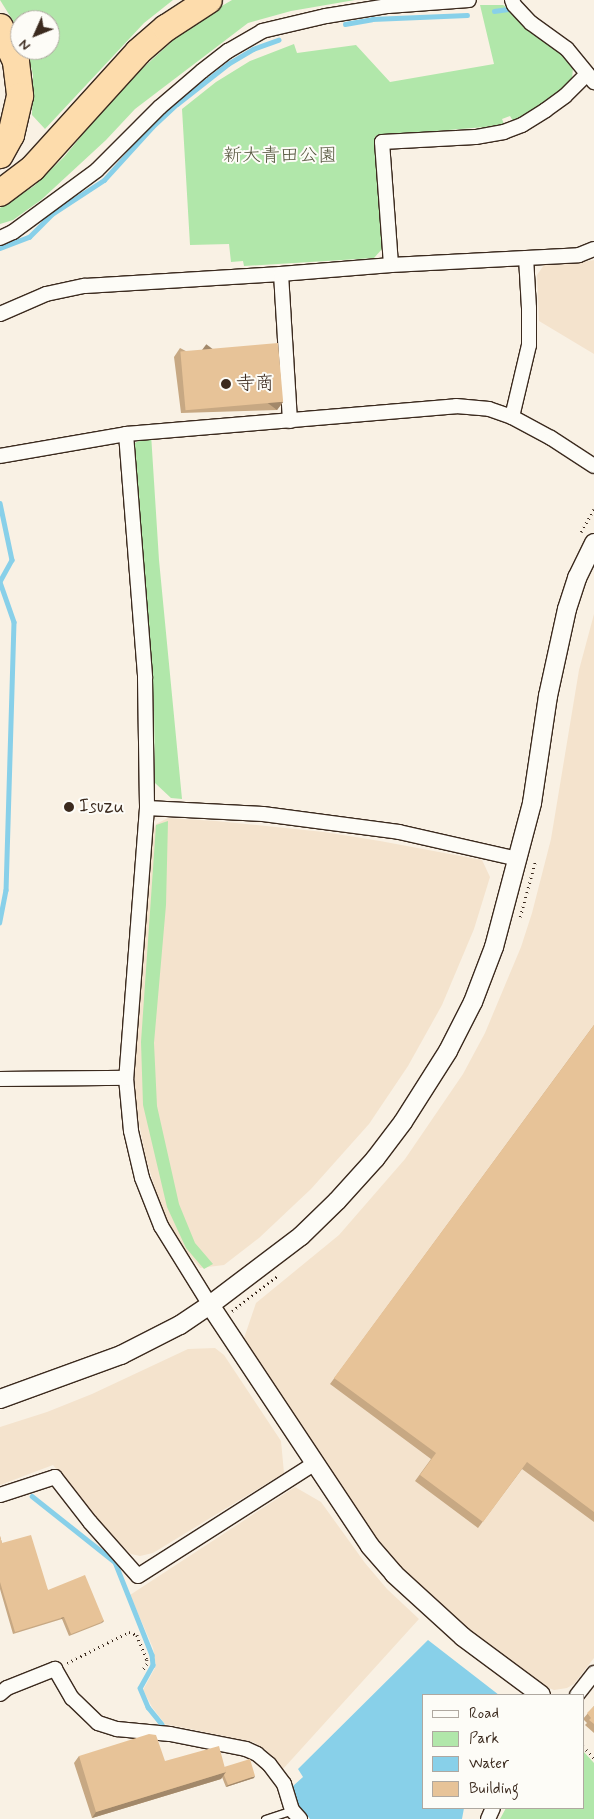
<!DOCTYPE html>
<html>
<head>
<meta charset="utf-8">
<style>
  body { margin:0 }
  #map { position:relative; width:594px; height:1819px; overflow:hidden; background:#f9f1e4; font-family:Mynerve,"Klee One",sans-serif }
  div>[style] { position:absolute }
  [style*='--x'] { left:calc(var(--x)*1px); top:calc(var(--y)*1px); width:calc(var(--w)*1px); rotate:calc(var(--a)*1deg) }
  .built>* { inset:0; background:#f4e3cd }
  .green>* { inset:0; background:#b1e7aa }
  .water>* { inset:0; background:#88d0e9 }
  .stream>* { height:4.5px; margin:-2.25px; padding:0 2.25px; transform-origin:2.25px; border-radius:2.25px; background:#88d0e9 }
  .path>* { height:2.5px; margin-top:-1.25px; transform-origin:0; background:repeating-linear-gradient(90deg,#3b2a1e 0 1px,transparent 0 5px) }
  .roads { filter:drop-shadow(1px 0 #3b2a1e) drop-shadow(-1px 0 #3b2a1e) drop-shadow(0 1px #3b2a1e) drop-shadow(0 -1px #3b2a1e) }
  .service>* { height:7px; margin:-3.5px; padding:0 3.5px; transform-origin:3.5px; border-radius:3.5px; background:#fdfcf7 }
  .minor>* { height:14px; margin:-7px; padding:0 7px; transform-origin:7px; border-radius:7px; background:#fdfcf7 }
  .tertiary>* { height:18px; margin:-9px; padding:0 9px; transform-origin:9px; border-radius:9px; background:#fdfcf7 }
  .motorway>* { height:26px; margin:-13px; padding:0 13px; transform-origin:13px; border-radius:13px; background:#fddcac }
  .wall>* { inset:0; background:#c7a883 }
  .shaded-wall>* { inset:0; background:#a2886a; transform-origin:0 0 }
  .building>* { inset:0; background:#e7c398; transform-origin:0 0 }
  .dots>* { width:14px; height:14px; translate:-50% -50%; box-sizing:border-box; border:2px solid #fdfcf7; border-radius:50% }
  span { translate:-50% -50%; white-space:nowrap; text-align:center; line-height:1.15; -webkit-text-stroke:4px #fdfcf7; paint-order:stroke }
  .park-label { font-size:19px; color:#585941 }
  .poi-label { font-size:19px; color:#3b2a1e }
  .left { translate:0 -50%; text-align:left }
  .legend { position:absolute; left:422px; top:1694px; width:162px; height:115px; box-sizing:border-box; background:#fdfcf7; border:1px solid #afa8a0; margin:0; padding:6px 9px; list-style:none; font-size:15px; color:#3b2a1e }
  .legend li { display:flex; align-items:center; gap:10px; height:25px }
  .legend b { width:25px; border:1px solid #afa8a0 }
  .north { position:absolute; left:10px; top:10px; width:50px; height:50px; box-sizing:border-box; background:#fdfcf7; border:1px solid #afa8a0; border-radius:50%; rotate:226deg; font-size:14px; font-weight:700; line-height:20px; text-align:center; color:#3b2a1e }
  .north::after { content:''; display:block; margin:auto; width:18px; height:22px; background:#3b2a1e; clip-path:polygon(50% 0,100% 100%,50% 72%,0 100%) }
</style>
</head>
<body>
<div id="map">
  <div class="built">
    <i style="clip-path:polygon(594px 260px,594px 354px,539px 321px,537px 275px,544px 265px,570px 264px)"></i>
    <i style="clip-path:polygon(594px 614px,594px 1658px,574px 1684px,567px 1688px,554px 1690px,544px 1686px,469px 1630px,409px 1576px,368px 1529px,243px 1341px,256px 1303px,339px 1235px,405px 1159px,463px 1074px,485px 1033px,521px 947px,532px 913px,551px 839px,579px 670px)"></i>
    <i style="clip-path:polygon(168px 818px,216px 821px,324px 832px,380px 841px,482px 860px,490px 877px,474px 929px,442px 1005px,408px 1066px,369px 1124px,311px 1189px,259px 1238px,224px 1265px,200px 1268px,177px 1240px,161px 1208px,145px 1155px,135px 1101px,135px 1045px,150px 838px,156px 824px)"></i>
    <i style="clip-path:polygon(215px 1348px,224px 1355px,281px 1441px,284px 1473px,153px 1553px,140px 1556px,131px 1554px,106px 1530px,53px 1465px,0 1485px,0 1427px,47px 1412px,92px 1394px,188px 1349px)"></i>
    <i style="clip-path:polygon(295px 1487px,321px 1502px,365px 1563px,387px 1589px,419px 1619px,283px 1769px,266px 1750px,253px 1742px,165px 1724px,152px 1707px,143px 1690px,156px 1666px,153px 1648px,130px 1595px)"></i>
  </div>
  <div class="green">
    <i style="clip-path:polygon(0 0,173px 0,144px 23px,45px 129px,32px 115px,33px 75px,27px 50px,50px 50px,50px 20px,20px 20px,20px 32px)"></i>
    <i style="clip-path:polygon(232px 0,355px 0,291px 11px,248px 23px,135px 109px,106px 140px,41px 200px,13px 220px,0 224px,0 208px,34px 186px,64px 157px,121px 88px,191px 24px)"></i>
    <i style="clip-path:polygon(480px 5px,503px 5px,513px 11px,567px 60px,573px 68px,572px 79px,547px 102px,513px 121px,510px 116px,502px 119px,504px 124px,485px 127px,375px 136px,382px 249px,374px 258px,244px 266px,243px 261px,231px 262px,229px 244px,190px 245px,182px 109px,216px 82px,250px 61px,294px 44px,297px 53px,356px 45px,390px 82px,494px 64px)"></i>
    <i style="clip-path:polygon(151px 434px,159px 560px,182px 799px,171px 798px,155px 783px,154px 709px,134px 451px,135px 443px)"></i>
    <i style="clip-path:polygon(168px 821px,166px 905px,154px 1043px,157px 1106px,179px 1204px,195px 1243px,213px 1264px,204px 1269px,186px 1248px,167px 1207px,143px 1105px,141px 1042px,156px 825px)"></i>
    <i style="clip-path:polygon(583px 1751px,594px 1763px,594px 1819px,500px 1819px,506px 1808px,583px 1808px)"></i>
  </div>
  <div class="water">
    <i style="clip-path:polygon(428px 1640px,499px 1695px,423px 1695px,423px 1808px,464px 1808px,462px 1819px,310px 1819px,299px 1807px,293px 1786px,303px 1777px,298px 1769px)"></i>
  </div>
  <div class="stream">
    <i style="--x:494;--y:11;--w:14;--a:-8"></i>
    <i style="--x:345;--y:24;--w:27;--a:-10"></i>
    <i style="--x:372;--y:19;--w:95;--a:-2.4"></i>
    <i style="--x:0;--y:248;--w:31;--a:-21"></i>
    <i style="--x:29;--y:237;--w:33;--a:-45"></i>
    <i style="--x:52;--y:214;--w:62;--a:-33.2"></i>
    <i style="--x:104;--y:180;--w:72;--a:-47.8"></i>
    <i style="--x:152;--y:127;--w:34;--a:-43"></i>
    <i style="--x:177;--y:104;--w:65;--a:-38.1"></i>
    <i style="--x:228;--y:64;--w:29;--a:-31"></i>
    <i style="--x:253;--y:49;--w:27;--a:-20"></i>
    <i style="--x:0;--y:503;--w:58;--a:78.1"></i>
    <i style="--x:12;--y:560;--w:25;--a:119"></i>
    <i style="--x:0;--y:582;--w:42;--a:70.7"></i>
    <i style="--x:14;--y:622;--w:268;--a:91.7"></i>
    <i style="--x:6;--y:890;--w:33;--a:101"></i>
    <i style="--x:32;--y:1496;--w:106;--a:38.5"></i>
    <i style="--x:115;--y:1562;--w:100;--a:68.3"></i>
    <i style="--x:152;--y:1655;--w:10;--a:84"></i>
    <i style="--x:153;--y:1665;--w:26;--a:119"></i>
    <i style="--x:140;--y:1688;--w:21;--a:67"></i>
    <i style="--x:148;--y:1707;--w:22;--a:51"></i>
  </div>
  <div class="path">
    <i style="--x:581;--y:532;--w:26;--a:-61"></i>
    <i style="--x:520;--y:917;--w:57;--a:-74.7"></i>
    <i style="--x:232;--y:1311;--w:59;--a:-37.5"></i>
    <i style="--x:67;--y:1663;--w:69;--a:-26.6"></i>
    <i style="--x:129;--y:1632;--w:9;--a:21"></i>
    <i style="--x:137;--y:1635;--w:27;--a:68"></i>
    <i style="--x:147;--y:1660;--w:4;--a:90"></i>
    <i style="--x:147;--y:1664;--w:7;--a:124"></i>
    <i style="--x:583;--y:1746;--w:16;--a:47"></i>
  </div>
  <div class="roads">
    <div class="service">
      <i style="--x:265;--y:1819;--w:28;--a:-18"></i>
    </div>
    <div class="minor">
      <i style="--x:512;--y:0;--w:5;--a:68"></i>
      <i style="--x:514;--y:5;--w:25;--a:47"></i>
      <i style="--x:531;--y:23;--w:44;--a:35.8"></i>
      <i style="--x:567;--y:49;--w:43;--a:50.7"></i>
      <i style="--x:587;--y:74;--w:31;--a:135"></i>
      <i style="--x:565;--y:96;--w:24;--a:144"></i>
      <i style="--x:546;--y:110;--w:28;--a:148"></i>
      <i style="--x:522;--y:125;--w:19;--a:159"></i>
      <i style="--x:504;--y:132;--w:29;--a:170"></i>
      <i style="--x:475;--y:137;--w:93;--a:176.9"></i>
      <i style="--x:382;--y:142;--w:123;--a:85.8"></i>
      <i style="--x:391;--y:265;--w:188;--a:-3"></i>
      <i style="--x:579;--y:255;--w:16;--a:-22"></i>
      <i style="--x:0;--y:238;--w:14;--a:-25"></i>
      <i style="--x:13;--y:232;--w:104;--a:-36.4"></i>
      <i style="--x:97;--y:170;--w:89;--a:-45"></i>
      <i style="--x:160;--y:107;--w:55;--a:-40.6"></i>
      <i style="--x:202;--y:71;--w:33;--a:-38"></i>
      <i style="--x:228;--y:51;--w:39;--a:-30"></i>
      <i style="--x:262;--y:31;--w:66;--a:-13.2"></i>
      <i style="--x:326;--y:16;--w:63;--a:-9.2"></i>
      <i style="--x:388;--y:6;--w:81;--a:-4.2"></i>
      <i style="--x:0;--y:314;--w:50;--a:-23.5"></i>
      <i style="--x:46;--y:294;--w:40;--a:-12"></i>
      <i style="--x:85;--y:286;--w:196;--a:-3.5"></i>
      <i style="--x:512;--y:417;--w:74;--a:-76.7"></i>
      <i style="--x:529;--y:345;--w:37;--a:-90"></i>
      <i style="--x:529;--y:308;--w:50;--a:-93.4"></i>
      <i style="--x:290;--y:421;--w:147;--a:-93.5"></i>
      <i style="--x:281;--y:274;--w:110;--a:-4.7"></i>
      <i style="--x:126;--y:434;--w:245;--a:85.5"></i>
      <i style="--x:145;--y:678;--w:130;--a:89.1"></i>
      <i style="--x:147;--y:808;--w:271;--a:94.4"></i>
      <i style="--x:126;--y:1078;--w:53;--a:84.6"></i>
      <i style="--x:131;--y:1131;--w:48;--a:76.8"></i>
      <i style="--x:142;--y:1178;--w:52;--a:68.4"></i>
      <i style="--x:161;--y:1226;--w:93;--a:58.2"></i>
      <i style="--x:0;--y:456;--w:128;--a:-9.9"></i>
      <i style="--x:126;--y:434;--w:331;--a:-4.8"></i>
      <i style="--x:456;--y:406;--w:33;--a:5"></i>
      <i style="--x:489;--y:409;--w:24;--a:19"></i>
      <i style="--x:512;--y:417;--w:44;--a:28.3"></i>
      <i style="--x:551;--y:438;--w:51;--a:33.1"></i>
      <i style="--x:147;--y:808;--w:116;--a:3"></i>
      <i style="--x:263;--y:814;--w:137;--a:7.5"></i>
      <i style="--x:399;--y:832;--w:122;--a:12.8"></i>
      <i style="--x:0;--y:1079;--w:126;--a:-0.5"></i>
      <i style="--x:0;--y:1495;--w:58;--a:-18.1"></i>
      <i style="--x:55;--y:1477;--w:57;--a:52.1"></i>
      <i style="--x:90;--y:1522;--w:72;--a:48.4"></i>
      <i style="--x:138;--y:1576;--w:209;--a:-32.5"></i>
      <i style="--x:0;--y:1694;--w:9;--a:-41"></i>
      <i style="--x:7;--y:1688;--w:52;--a:-21.6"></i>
      <i style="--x:55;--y:1669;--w:34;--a:60"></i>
      <i style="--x:72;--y:1698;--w:36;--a:44"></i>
      <i style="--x:98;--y:1723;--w:20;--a:18"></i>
      <i style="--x:117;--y:1729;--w:53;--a:5.4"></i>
      <i style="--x:170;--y:1734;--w:77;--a:11.2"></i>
      <i style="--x:246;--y:1749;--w:12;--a:24"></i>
      <i style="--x:257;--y:1754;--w:16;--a:40"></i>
      <i style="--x:269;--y:1764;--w:25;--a:53"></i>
      <i style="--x:284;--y:1784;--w:27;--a:73"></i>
      <i style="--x:292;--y:1810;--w:12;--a:48"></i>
      <i style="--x:577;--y:1695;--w:28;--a:-52"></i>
      <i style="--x:488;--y:1819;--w:12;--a:-66"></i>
    </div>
    <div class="tertiary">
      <i style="--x:210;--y:1305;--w:289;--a:56.4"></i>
      <i style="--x:370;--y:1546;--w:37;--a:49"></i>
      <i style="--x:394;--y:1574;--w:93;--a:42.4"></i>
      <i style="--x:463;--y:1637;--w:97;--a:36.6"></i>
      <i style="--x:0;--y:1399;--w:129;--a:-20"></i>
      <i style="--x:121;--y:1355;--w:66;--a:-27"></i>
      <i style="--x:180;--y:1325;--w:36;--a:-34"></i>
      <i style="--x:210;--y:1305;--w:114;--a:-37.2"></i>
      <i style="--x:301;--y:1236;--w:50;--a:-44.2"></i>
      <i style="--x:337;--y:1201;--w:57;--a:-47.9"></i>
      <i style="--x:375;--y:1159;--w:46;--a:-52.9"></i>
      <i style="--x:403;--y:1122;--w:84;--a:-57.6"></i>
      <i style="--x:448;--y:1051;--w:55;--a:-63"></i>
      <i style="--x:473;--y:1002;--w:59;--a:-69.1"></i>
      <i style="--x:494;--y:947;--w:149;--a:-75.2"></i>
      <i style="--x:532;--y:803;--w:108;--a:-81.5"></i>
      <i style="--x:548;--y:696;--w:89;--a:-77.7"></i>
      <i style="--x:567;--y:609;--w:33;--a:-72"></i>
      <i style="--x:577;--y:578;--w:39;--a:-64"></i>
    </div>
    <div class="motorway">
      <i style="--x:0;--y:27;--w:38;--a:65"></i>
      <i style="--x:16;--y:62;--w:34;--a:83"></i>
      <i style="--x:20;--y:96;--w:40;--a:103"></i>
      <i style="--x:11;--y:135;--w:23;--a:119"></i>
      <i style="--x:0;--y:193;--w:41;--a:-37.1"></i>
      <i style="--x:33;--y:168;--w:156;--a:-47.8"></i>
      <i style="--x:138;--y:52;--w:37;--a:-41"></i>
      <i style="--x:166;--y:28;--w:51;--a:-33.1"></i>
    </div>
  </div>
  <div class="wall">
    <i style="clip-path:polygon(180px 348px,283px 402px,277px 410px,181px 413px,174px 357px)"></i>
    <i style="clip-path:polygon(594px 1025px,594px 1522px,522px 1469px,478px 1528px,415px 1481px,431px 1459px,330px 1384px)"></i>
    <i style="clip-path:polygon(0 1536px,2px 1543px,48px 1590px,102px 1623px,69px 1636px,62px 1619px,13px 1634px,0 1589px)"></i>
    <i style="clip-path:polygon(594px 1706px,594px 1733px,585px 1725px,587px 1723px,583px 1719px)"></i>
    <i style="clip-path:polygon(79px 1756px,165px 1761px,224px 1767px,254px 1778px,226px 1787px,222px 1777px,221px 1779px,92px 1818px,74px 1763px)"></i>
  </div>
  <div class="shaded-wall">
    <i style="left:283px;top:402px;width:10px;height:96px;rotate:127deg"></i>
    <i style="left:64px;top:1617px;width:3px;height:51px;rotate:135deg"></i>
    <i style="left:104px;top:1621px;width:3px;height:35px;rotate:135deg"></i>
    <i style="clip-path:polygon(226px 1772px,221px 1779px,92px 1818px,96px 1812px)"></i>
    <i style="clip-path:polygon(255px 1776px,254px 1778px,226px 1787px,228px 1785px)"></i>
  </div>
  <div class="building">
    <i style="left:278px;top:343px;width:59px;height:98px;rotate:85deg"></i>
    <i style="clip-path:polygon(594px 1025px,594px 1512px,527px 1462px,483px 1522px,420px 1475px,436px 1453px,334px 1378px)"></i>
    <i style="clip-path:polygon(31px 1535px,48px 1590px,85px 1575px,104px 1621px,71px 1634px,64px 1617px,15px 1632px,0 1582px,0 1536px,2px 1543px)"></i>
    <i style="clip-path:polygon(594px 1706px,594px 1724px,589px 1720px,591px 1718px,587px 1713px)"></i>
    <i style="clip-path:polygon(149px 1734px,156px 1735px,165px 1761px,219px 1746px,226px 1772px,96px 1812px,79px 1756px)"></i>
    <i style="clip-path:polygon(250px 1759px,255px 1776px,228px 1785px,224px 1775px,226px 1772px,224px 1767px)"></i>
  </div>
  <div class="dots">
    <i style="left:226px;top:384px;background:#3b2a1e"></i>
    <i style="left:69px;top:807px;background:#3b2a1e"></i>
  </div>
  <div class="park-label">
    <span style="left:280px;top:156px">新大青田公園</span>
  </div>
  <div class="poi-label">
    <span class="left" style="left:236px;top:384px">寺商</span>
    <span class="left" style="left:79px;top:807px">Isuzu</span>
  </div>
  <ul class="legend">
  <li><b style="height:6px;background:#fdfcf7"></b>Road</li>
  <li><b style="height:14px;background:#b1e7aa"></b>Park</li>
  <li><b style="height:14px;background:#88d0e9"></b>Water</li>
  <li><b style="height:14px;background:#e7c398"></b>Building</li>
  </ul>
  <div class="north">N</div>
</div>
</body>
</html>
